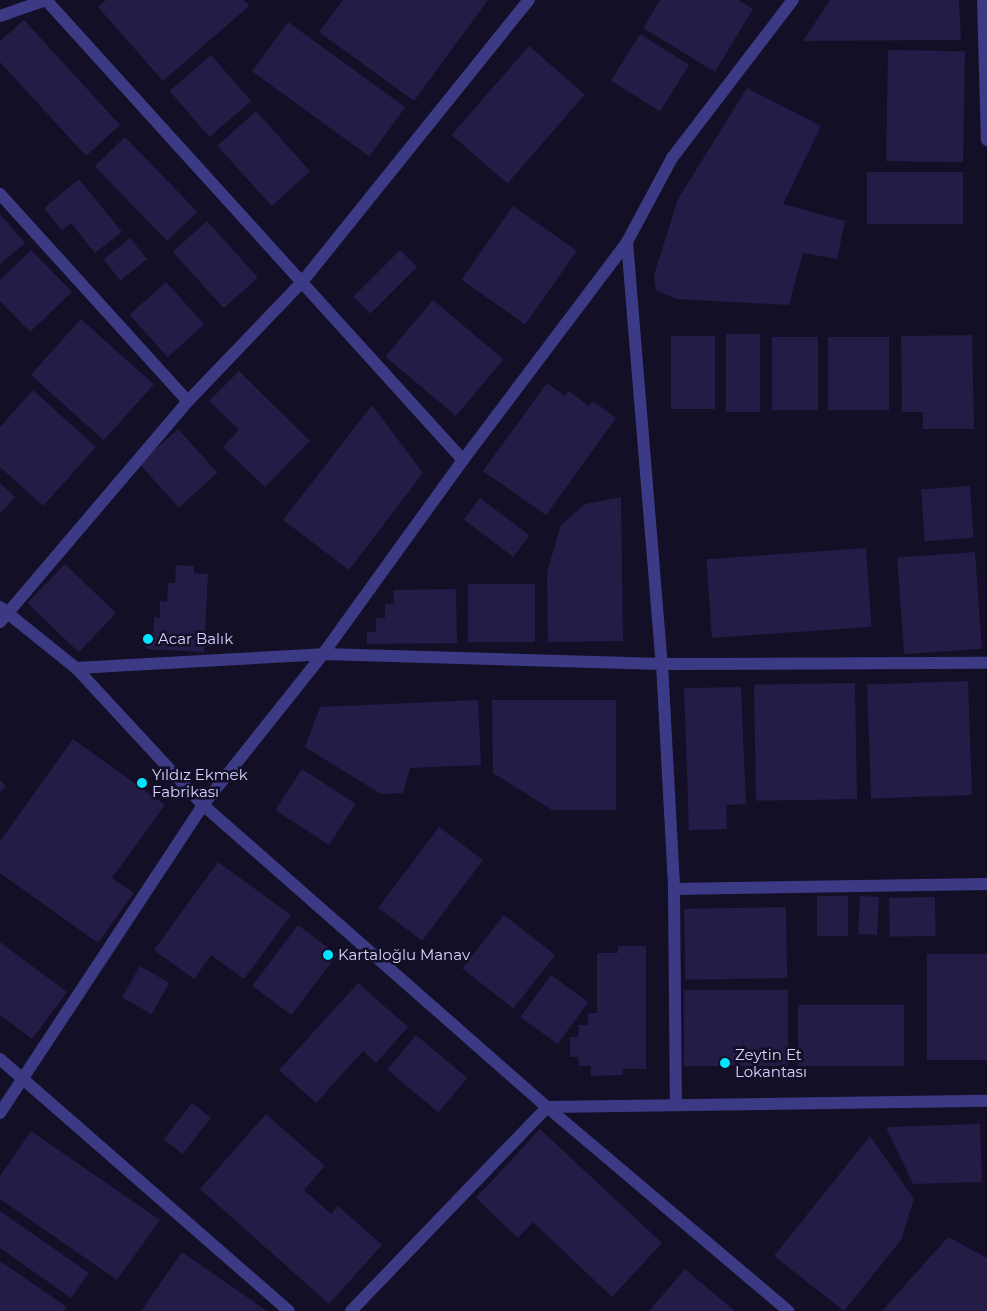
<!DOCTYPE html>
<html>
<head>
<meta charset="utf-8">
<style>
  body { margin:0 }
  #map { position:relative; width:987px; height:1311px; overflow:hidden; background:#130f26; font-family:Montserrat,sans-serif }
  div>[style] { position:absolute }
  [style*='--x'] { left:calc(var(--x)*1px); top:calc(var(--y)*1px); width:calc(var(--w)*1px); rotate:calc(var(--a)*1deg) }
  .building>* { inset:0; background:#241b47; transform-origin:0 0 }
  .minor>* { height:12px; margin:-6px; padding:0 6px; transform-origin:6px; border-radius:6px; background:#3d3a85 }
  .tertiary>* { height:12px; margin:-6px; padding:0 6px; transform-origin:6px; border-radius:6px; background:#3d3a85 }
  .dots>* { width:14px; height:14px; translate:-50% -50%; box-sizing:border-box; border:2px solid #130f26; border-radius:50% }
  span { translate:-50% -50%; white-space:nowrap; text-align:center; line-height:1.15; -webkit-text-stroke:5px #130f26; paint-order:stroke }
  .poi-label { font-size:15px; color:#d9d4ff }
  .left { translate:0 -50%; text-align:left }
</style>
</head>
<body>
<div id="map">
  <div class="building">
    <i style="clip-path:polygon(106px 0,244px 0,249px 6px,163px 81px,98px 7px)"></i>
    <i style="clip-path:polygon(343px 0,488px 0,414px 101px,319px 32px)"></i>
    <i style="clip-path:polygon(660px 0,738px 0,753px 9px,715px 72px,643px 28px)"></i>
    <i style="clip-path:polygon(830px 0,959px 0,961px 40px,803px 41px)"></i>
    <i style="clip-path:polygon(24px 20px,120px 125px,86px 156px,0 62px,0 41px)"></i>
    <i style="left:288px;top:22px;width:145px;height:61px;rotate:36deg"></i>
    <i style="left:640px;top:34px;width:58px;height:55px;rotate:32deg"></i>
    <i style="left:529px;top:46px;width:74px;height:118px;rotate:41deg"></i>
    <i style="left:888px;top:50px;width:77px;height:111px;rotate:1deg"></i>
    <i style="left:211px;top:55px;width:61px;height:55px;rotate:49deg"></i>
    <i style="clip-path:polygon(747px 88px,821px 126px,783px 204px,845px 221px,837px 259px,803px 253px,789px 305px,676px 299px,656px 290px,654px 275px,678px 199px)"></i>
    <i style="left:256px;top:111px;width:81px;height:52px;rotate:48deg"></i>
    <i style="left:125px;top:137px;width:104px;height:42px;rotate:46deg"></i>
    <i style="left:867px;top:172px;width:96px;height:52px"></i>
    <i style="clip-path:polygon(79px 179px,122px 232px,95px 253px,71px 223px,62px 231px,44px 208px)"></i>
    <i style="left:513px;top:206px;width:78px;height:90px;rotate:35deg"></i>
    <i style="clip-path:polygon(0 214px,25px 243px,0 264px)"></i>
    <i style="left:207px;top:221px;width:76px;height:46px;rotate:48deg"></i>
    <i style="left:130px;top:238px;width:27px;height:34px;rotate:51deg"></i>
    <i style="clip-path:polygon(31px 250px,72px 292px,30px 332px,0 301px,0 280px)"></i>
    <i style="left:400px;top:250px;width:24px;height:66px;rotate:45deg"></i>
    <i style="left:166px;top:282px;width:57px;height:49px;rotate:48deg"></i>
    <i style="left:433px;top:300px;width:92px;height:74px;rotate:40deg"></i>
    <i style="left:81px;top:319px;width:98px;height:75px;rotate:42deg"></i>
    <i style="left:726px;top:334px;width:34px;height:78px"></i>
    <i style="clip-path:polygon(972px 335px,974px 429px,923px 429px,923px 412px,902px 412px,901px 336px)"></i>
    <i style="left:671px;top:336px;width:44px;height:73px"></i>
    <i style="left:772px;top:337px;width:46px;height:73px"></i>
    <i style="left:828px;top:337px;width:61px;height:73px"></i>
    <i style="clip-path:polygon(239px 371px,310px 441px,265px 487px,223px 447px,239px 430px,209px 401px)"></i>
    <i style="clip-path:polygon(547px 383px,565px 396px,569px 391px,589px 406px,593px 401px,616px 418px,546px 515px,483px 471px)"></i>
    <i style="clip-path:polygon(33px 390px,96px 447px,43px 506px,0 467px,0 427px)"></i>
    <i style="clip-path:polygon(372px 405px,423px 473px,349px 570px,283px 520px)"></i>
    <i style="left:178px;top:429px;width:59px;height:52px;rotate:48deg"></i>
    <i style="clip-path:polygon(0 483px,15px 497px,0 514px)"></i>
    <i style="left:970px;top:486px;width:52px;height:49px;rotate:86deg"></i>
    <i style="clip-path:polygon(621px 497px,623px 641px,548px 642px,547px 572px,561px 525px,585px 504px)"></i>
    <i style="left:480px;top:498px;width:62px;height:27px;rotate:37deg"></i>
    <i style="left:866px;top:548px;width:79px;height:160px;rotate:86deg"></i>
    <i style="left:975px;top:552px;width:97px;height:78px;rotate:86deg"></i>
    <i style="left:65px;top:564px;width:71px;height:54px;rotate:44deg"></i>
    <i style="clip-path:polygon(176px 565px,194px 566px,194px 573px,208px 574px,204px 652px,146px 649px,147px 632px,153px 633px,154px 617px,160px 618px,160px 601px,167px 602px,168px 583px,175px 583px)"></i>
    <i style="left:468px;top:584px;width:67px;height:58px"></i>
    <i style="clip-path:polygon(456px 589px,457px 643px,367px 644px,367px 632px,376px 632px,376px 618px,385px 618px,385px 604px,394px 604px,393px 590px)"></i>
    <i style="left:968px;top:681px;width:114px;height:101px;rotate:88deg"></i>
    <i style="left:855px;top:683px;width:116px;height:101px;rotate:89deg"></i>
    <i style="clip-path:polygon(741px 687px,746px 804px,726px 805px,727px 829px,689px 830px,684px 688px)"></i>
    <i style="clip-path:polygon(478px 700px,481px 765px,410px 768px,403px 793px,381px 794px,305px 747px,320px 707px)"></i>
    <i style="clip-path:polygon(492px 700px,616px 700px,616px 810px,552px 810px,493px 773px)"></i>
    <i style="clip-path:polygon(73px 739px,165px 805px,112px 878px,134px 893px,98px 943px,0 873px,0 841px)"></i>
    <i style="left:302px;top:769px;width:64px;height:49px;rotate:33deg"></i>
    <i style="clip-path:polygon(0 780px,6px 786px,0 793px)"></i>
    <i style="left:439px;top:827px;width:55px;height:101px;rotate:37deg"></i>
    <i style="clip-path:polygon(218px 862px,291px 915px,244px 979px,211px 955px,194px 979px,154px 950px)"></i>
    <i style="left:817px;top:896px;width:31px;height:40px"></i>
    <i style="left:860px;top:896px;width:19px;height:38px;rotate:3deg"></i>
    <i style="left:935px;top:897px;width:39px;height:46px;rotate:89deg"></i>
    <i style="left:786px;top:907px;width:71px;height:102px;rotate:89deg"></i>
    <i style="left:504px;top:915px;width:65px;height:68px;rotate:38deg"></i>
    <i style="left:298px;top:925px;width:49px;height:76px;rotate:37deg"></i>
    <i style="clip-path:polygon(0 942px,67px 992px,32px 1039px,0 1015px)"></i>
    <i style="clip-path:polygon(618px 946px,646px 946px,646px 1069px,623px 1069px,623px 1075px,591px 1076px,591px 1066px,579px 1066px,578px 1057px,570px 1057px,570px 1037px,578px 1037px,579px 1025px,588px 1025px,588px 1013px,597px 1013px,597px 953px,618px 953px)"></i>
    <i style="left:927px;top:954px;width:60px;height:106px"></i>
    <i style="left:140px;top:966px;width:34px;height:36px;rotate:30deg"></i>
    <i style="left:551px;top:975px;width:46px;height:52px;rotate:36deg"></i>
    <i style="clip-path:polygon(358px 983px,408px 1027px,376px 1063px,363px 1051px,316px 1103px,279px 1070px)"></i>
    <i style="left:684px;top:990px;width:104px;height:76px"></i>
    <i style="left:798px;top:1005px;width:106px;height:61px"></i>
    <i style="left:416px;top:1035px;width:67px;height:45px;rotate:40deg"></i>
    <i style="left:192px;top:1103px;width:24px;height:46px;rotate:38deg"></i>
    <i style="clip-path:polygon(266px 1114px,325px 1166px,304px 1190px,331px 1214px,338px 1206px,382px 1245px,329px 1304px,200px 1189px)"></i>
    <i style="clip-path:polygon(980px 1124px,982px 1182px,913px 1184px,886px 1127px)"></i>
    <i style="clip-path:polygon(540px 1129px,662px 1243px,612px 1297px,533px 1222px,518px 1238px,476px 1198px)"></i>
    <i style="clip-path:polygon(31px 1131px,160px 1220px,117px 1280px,0 1199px,0 1176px)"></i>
    <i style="clip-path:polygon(870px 1136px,914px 1199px,901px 1240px,844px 1311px,774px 1256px)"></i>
    <i style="clip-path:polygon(0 1211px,89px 1273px,71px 1298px,0 1248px)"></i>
    <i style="clip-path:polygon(948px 1237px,987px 1258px,987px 1311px,882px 1311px)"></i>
    <i style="clip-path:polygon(182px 1252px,267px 1311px,141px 1311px)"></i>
    <i style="clip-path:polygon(0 1261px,67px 1307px,64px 1311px,0 1311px)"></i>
    <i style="clip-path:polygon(685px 1269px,735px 1311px,649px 1311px)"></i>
  </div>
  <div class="minor">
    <i style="--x:46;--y:0;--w:621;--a:47.81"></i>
    <i style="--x:983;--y:0;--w:140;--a:88.4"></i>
    <i style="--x:0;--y:16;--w:49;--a:-19.2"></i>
    <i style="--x:0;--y:194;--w:280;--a:47.8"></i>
    <i style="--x:627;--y:242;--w:423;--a:85.3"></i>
    <i style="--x:662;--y:664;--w:225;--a:86.9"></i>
    <i style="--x:674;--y:889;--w:216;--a:89.5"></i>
    <i style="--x:0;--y:622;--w:290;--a:-49.6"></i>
    <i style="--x:188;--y:401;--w:165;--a:-46.2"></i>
    <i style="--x:302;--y:282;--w:362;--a:-51.2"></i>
    <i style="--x:323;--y:654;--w:239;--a:-54.2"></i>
    <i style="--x:463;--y:460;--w:273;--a:-53"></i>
    <i style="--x:627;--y:242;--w:95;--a:-61.8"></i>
    <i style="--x:672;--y:158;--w:199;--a:-52.6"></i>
    <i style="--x:76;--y:668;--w:247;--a:-3.2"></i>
    <i style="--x:323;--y:654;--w:339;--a:1.7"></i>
    <i style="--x:662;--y:664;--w:325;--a:-0.2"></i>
    <i style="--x:674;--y:889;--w:313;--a:-0.9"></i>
    <i style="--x:0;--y:1059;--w:383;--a:41.1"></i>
    <i style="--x:351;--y:1311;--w:283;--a:-46.1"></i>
    <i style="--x:547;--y:1107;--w:440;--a:-0.8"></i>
  </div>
  <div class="tertiary">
    <i style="--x:0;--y:607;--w:97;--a:38.8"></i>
    <i style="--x:76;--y:668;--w:187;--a:47.2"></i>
    <i style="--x:203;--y:805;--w:458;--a:41.3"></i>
    <i style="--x:547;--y:1107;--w:316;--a:40.2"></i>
    <i style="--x:0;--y:1113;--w:369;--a:-56.6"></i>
    <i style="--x:203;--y:805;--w:193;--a:-51.5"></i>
  </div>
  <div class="dots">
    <i style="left:148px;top:639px;background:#00e5ff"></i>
    <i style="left:142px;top:783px;background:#00e5ff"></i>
    <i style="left:328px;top:955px;background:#00e5ff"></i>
    <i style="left:725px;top:1063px;background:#00e5ff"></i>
  </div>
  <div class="poi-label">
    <span class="left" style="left:158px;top:639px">Acar Balık</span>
    <span class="left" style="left:152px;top:783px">Yıldız Ekmek<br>Fabrikası</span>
    <span class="left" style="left:338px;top:955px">Kartaloğlu Manav</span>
    <span class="left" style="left:735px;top:1063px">Zeytin Et<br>Lokantası</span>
  </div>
</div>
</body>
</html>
